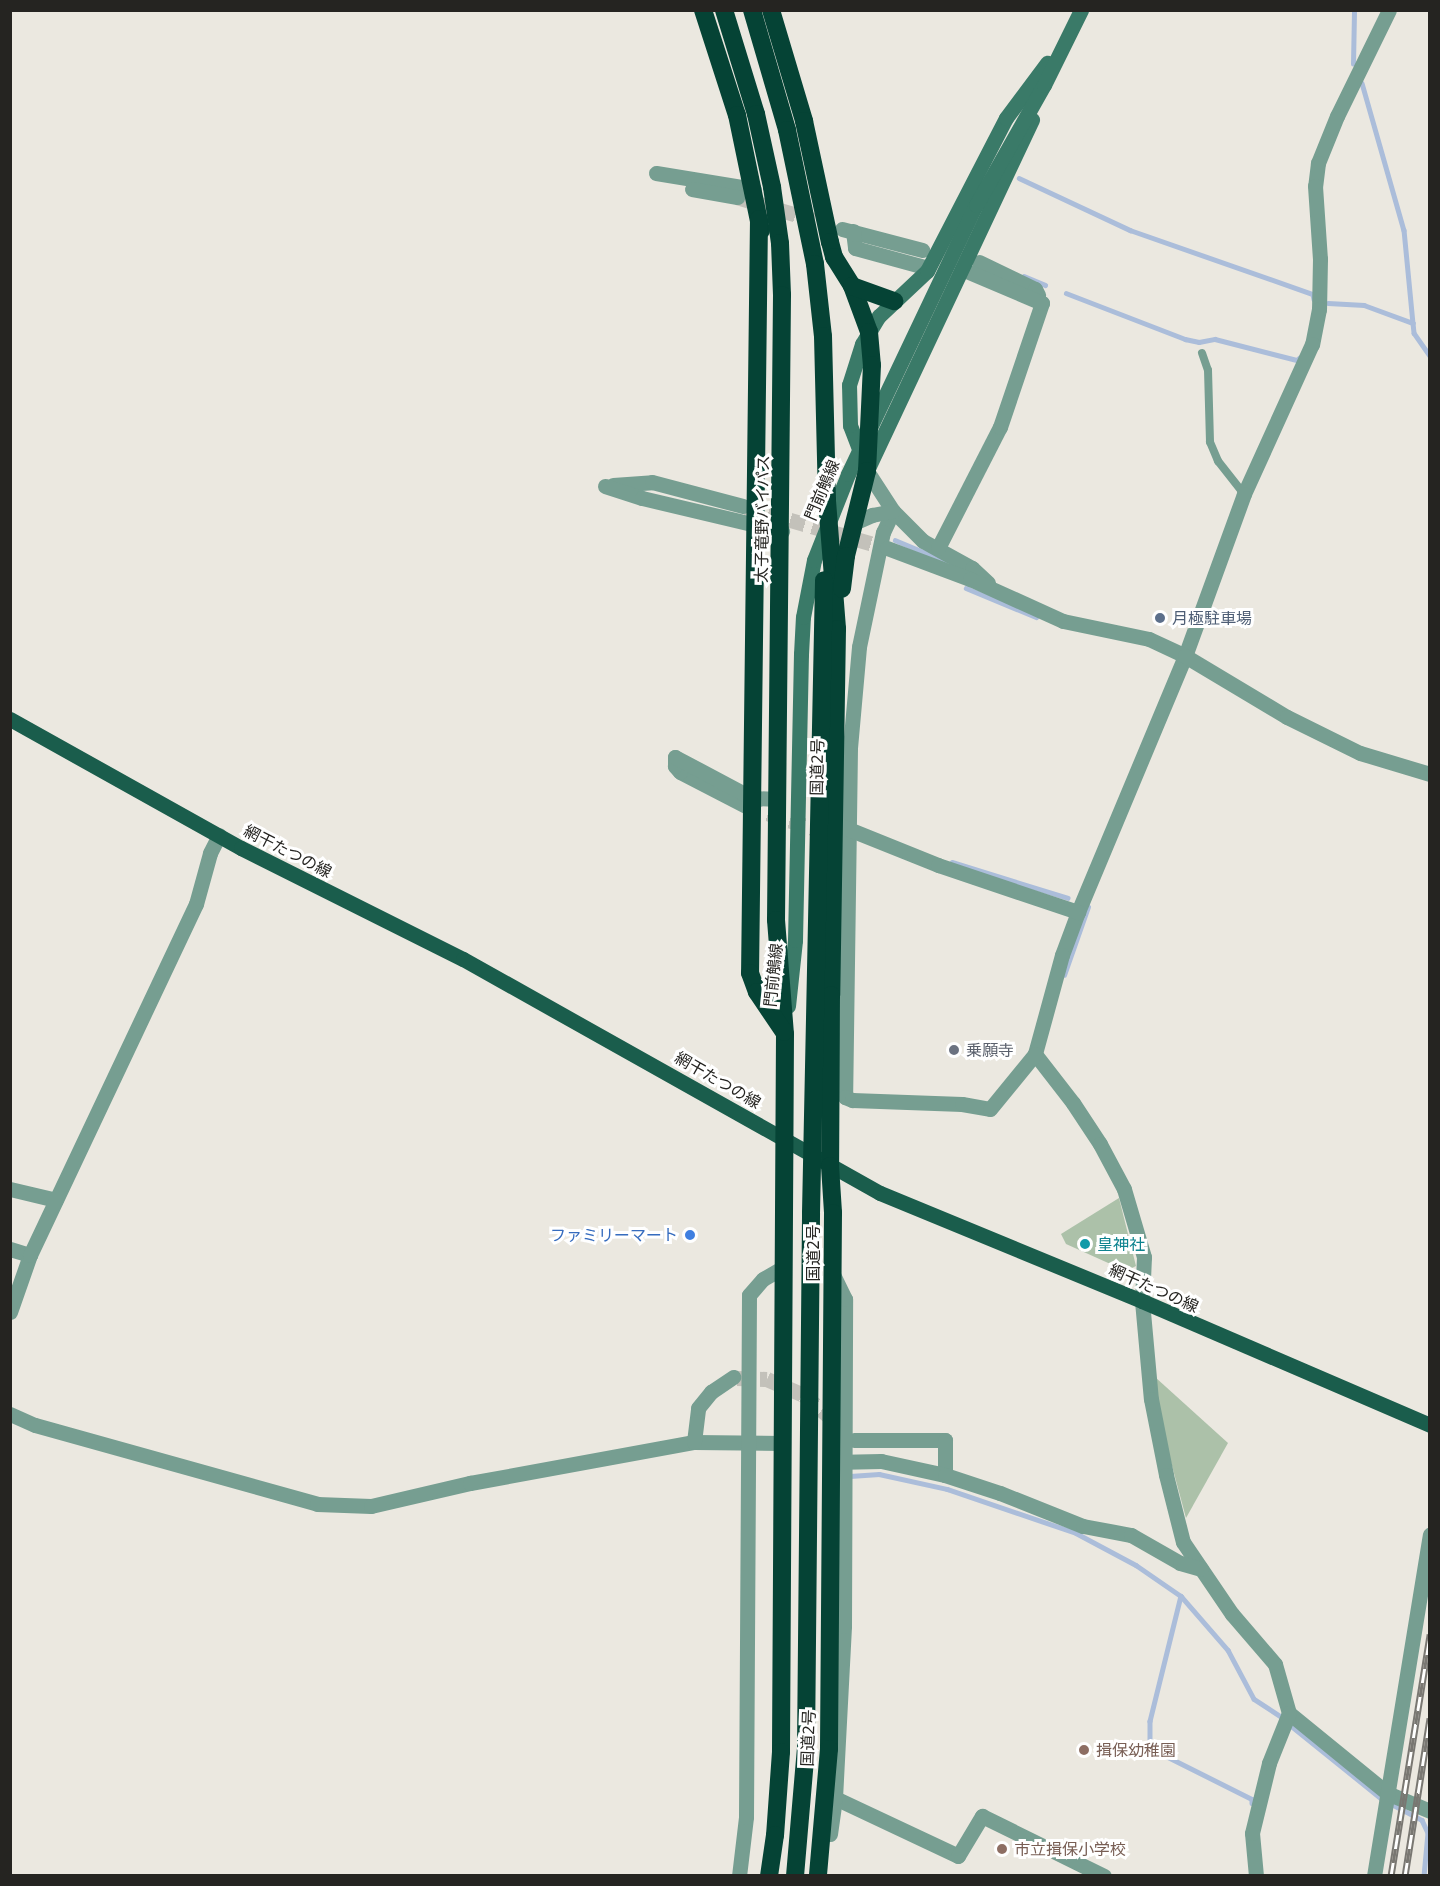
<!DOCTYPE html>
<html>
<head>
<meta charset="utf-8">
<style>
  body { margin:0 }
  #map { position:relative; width:1440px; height:1886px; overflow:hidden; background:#ebe8e0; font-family:"Noto Sans","Noto Sans JP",sans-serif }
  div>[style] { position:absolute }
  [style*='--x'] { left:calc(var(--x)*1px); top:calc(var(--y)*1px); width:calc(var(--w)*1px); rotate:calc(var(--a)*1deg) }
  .green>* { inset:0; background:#acc1a9 }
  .stream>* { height:4.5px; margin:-2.25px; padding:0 2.25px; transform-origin:2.25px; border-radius:2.25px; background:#abbdda }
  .street-tunnel>* { height:15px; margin-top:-7.5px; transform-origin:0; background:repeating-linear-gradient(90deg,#c3c1ba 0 15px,transparent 0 23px) }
  .lane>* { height:8px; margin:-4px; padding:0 4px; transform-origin:4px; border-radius:4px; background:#769e91 }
  .street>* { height:15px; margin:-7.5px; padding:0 7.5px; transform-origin:7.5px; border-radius:7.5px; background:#769e91 }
  .secondary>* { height:15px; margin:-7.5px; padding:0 7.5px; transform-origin:7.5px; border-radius:7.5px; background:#3a7a68 }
  .primary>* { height:15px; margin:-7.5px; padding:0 7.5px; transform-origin:7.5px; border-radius:7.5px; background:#1a5d4c }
  .highway>* { height:18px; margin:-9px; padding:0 9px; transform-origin:9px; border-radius:9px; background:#054335 }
  .rail>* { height:7px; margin-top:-3.5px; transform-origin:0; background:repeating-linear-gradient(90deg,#fff 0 14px,#797772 0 28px); box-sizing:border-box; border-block:2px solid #797772 }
  .dots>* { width:16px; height:16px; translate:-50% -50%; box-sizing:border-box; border:3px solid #fff; border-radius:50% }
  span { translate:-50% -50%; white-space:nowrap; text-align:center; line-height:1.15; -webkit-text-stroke:6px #fff; paint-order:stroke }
  .street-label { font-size:16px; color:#252421 }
  .service-label { font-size:16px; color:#4e5e75 }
  .left { translate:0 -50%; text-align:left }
  .worship-label { font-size:16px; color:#5b616d }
  .shop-label { font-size:16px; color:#366cbe }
  .right { translate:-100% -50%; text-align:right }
  .culture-label { font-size:16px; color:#0d838f }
  .education-label { font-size:16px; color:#785e54 }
  .frame { position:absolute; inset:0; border:12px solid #252421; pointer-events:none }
</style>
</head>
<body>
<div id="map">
  <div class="green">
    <i style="clip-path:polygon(1119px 1198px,1136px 1266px,1126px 1271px,1066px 1244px,1061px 1234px)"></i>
    <i style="clip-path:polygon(1155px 1377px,1228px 1443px,1186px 1518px,1157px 1410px)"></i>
  </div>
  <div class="stream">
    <i style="--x:1353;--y:64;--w:54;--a:-88.9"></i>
    <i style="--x:1362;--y:83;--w:153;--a:74.1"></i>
    <i style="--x:1404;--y:230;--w:93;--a:84.5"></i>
    <i style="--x:1019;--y:178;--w:123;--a:25.1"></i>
    <i style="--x:1130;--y:230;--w:194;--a:19.3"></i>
    <i style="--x:1313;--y:294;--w:5;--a:79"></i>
    <i style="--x:1024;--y:276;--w:23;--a:23"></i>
    <i style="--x:1066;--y:293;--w:128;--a:21.1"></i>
    <i style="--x:1185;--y:339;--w:14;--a:12"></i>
    <i style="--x:1199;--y:342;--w:16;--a:-11"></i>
    <i style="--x:1215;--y:339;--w:85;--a:14.4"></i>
    <i style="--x:1297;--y:360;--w:3;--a:-45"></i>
    <i style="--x:1328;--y:303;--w:36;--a:3"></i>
    <i style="--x:1364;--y:305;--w:52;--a:20.2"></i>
    <i style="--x:1413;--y:323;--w:10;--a:84"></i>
    <i style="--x:1414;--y:333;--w:28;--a:55"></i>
    <i style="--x:895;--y:540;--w:54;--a:22.8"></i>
    <i style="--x:966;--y:588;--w:76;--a:22.5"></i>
    <i style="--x:952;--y:862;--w:121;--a:17.2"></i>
    <i style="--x:1064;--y:975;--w:72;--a:-70.6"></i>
    <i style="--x:850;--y:1476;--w:29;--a:-4"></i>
    <i style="--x:879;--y:1474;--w:70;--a:12.4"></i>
    <i style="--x:947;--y:1489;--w:136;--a:18.8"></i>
    <i style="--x:1076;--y:1533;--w:68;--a:28.1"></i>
    <i style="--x:1136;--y:1565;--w:55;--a:34.6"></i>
    <i style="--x:1181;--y:1596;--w:72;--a:49"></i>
    <i style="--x:1228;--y:1650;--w:55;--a:62"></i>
    <i style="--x:1254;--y:1699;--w:35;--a:33"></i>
    <i style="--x:1181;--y:1596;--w:129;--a:103.9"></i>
    <i style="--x:1150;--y:1721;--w:27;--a:90"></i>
    <i style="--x:1150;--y:1748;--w:114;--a:26.6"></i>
    <i style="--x:1252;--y:1799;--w:4;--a:90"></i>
    <i style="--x:1289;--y:1724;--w:119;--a:38.9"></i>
    <i style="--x:1382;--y:1799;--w:45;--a:27.7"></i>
    <i style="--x:1422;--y:1820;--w:14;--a:65"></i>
    <i style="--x:1428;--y:1833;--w:43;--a:95.3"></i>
  </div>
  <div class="street-tunnel">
    <i style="--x:737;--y:197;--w:80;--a:16.6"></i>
    <i style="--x:746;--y:507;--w:147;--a:16.2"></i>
    <i style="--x:746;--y:806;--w:86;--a:18.2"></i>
    <i style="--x:737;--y:1378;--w:30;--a:2"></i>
    <i style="--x:767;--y:1379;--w:40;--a:23.4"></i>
    <i style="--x:804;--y:1395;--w:43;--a:40.3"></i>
  </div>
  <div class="lane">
    <i style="--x:1202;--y:353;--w:18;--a:71"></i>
    <i style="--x:1208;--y:370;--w:72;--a:88.4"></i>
    <i style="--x:1210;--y:442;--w:21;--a:67"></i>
    <i style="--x:1218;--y:461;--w:42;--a:51.8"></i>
  </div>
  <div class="street">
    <i style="--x:1389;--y:10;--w:118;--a:116.1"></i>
    <i style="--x:1337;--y:116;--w:51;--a:112"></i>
    <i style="--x:1318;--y:163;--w:23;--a:97"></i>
    <i style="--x:1315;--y:186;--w:73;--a:86.1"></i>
    <i style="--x:1320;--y:259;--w:50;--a:91.1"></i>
    <i style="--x:1319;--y:309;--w:36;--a:101"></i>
    <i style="--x:1312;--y:344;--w:165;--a:114.4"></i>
    <i style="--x:1244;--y:494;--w:172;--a:110"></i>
    <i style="--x:1185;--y:656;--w:277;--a:112.7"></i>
    <i style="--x:1078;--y:912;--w:46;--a:110.4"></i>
    <i style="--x:1062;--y:955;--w:103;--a:105.3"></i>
    <i style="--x:1035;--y:1054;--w:62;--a:52.2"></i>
    <i style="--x:1073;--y:1103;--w:49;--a:56.6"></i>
    <i style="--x:1100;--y:1144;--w:51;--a:61.9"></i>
    <i style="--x:1124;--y:1189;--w:71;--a:73.6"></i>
    <i style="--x:1144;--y:1257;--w:44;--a:92.6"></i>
    <i style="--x:1142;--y:1301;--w:98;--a:84.8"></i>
    <i style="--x:1151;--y:1399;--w:77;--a:78.8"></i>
    <i style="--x:1166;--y:1475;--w:69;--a:75.8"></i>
    <i style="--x:1183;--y:1542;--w:87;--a:55.8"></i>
    <i style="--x:1232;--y:1614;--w:66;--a:49.3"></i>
    <i style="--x:1275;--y:1664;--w:51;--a:74.1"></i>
    <i style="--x:1289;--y:1713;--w:127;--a:39.2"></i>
    <i style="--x:1387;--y:1793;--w:47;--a:22.7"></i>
    <i style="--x:656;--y:173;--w:99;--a:9.3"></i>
    <i style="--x:692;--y:189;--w:46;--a:10.1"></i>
    <i style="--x:842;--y:229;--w:83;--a:14.7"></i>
    <i style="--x:853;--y:231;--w:17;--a:83"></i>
    <i style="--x:855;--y:248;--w:76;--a:15.3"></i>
    <i style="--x:979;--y:262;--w:62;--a:25.7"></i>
    <i style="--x:1035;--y:289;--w:7;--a:63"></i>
    <i style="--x:867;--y:471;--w:48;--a:57"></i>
    <i style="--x:893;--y:511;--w:42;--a:45"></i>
    <i style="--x:923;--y:541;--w:56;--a:28.9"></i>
    <i style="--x:972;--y:568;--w:22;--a:43"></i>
    <i style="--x:613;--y:485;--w:39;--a:-4"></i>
    <i style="--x:652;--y:482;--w:94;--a:14.8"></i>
    <i style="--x:605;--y:486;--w:39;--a:18"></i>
    <i style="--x:642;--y:498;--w:144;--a:13.3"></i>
    <i style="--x:893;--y:511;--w:23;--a:115"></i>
    <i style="--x:883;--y:532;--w:117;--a:101.8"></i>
    <i style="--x:859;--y:647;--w:101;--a:95.1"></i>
    <i style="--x:850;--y:748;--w:349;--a:90.8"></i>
    <i style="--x:845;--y:1097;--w:8;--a:23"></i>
    <i style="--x:852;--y:1100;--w:110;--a:2.1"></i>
    <i style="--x:962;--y:1104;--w:28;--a:10"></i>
    <i style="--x:990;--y:1109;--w:71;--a:-50.7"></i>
    <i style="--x:854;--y:523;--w:20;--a:-24"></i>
    <i style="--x:872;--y:515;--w:21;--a:-11"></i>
    <i style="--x:887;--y:548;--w:89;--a:20.5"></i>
    <i style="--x:970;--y:579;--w:102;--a:24.3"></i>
    <i style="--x:1063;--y:621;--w:88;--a:11.8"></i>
    <i style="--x:1149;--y:639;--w:40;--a:25"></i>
    <i style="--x:1185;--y:656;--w:119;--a:30.9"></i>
    <i style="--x:1287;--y:717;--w:81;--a:26.3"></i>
    <i style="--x:1360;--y:753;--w:73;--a:16.7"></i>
    <i style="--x:938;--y:548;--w:136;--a:-62.9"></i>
    <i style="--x:1000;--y:427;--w:131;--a:-71.3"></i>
    <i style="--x:1042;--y:303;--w:87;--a:-157"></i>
    <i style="--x:746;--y:806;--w:74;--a:-152.7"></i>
    <i style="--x:680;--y:772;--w:8;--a:-130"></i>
    <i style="--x:675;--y:766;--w:9;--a:-90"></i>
    <i style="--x:675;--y:757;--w:87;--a:28"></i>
    <i style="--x:752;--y:798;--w:26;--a:2"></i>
    <i style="--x:841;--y:826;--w:105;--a:21.9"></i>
    <i style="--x:938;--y:865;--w:148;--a:18.6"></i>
    <i style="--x:10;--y:1189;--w:47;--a:13.4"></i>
    <i style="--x:10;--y:1249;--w:21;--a:17"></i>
    <i style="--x:10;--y:1312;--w:60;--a:-70.7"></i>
    <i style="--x:30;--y:1255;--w:388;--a:-64.7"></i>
    <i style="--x:196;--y:904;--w:53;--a:-74.6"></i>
    <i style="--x:210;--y:853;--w:20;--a:-63"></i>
    <i style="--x:10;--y:1414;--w:27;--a:24"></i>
    <i style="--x:35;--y:1425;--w:293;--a:15.6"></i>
    <i style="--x:317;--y:1504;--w:54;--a:2.1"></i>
    <i style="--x:371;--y:1506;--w:102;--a:-13.1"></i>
    <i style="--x:470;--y:1483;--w:228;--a:-10.4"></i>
    <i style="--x:694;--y:1442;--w:89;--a:0.6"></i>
    <i style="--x:854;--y:1440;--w:91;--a:0"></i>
    <i style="--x:945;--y:1440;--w:35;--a:90"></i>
    <i style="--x:694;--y:1442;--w:34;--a:-83"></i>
    <i style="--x:698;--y:1408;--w:21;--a:-51"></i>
    <i style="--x:711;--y:1392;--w:27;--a:-34"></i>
    <i style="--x:834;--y:1462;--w:47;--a:-1.2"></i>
    <i style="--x:881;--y:1461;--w:66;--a:12.3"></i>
    <i style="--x:945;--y:1475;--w:58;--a:18.1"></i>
    <i style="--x:1000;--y:1493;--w:89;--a:21.7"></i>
    <i style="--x:1083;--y:1526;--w:49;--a:10.6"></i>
    <i style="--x:1131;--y:1535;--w:56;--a:29.7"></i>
    <i style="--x:1180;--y:1563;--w:22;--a:16"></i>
    <i style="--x:835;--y:1798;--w:136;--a:25.2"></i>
    <i style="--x:958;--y:1856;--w:47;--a:-59"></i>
    <i style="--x:982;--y:1816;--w:136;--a:26.2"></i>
    <i style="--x:830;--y:1834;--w:36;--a:-82"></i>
    <i style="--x:835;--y:1798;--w:172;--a:-87"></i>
    <i style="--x:844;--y:1626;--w:327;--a:-89.8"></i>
    <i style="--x:845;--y:1299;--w:28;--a:-116"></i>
    <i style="--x:739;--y:1876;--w:59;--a:-83.2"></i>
    <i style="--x:746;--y:1817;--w:522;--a:-89.67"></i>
    <i style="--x:749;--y:1295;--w:21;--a:-49"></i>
    <i style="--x:763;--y:1279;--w:24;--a:-30"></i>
    <i style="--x:1256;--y:1876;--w:43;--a:-95.3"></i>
    <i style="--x:1252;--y:1833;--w:72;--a:-76.3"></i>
    <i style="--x:1269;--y:1763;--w:54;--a:-68.2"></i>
    <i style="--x:1374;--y:1876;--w:346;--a:-80.7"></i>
  </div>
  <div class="secondary">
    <i style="--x:861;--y:454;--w:31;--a:-111"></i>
    <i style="--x:850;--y:425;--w:40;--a:-91.4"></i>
    <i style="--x:849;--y:385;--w:43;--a:-72.4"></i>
    <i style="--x:862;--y:344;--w:33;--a:-59"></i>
    <i style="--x:879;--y:316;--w:66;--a:-43.2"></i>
    <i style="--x:927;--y:271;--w:172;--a:-62.7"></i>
    <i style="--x:1006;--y:118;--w:69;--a:-53.3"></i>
    <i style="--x:869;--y:466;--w:383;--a:-64.8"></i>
    <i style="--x:788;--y:1006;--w:66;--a:-83.9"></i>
    <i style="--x:795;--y:940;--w:286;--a:-88.8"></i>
    <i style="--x:801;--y:654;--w:37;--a:-87"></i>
    <i style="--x:803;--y:617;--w:58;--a:-79.1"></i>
    <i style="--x:814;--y:560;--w:92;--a:-68.4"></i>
    <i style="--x:848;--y:474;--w:298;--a:-64.6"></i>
    <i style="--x:976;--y:205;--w:138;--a:-60.5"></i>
    <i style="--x:1044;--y:85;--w:84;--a:-63.7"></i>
  </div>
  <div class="primary">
    <i style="--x:10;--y:719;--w:265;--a:29.2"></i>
    <i style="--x:241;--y:848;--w:248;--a:26.6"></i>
    <i style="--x:463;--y:959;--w:478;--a:29.3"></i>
    <i style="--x:880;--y:1193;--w:283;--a:22.4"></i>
    <i style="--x:1142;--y:1301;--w:314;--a:23.3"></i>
  </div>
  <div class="highway">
    <i style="--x:703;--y:10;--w:110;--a:72.1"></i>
    <i style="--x:737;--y:115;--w:118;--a:78.3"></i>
    <i style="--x:724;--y:10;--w:109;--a:72.9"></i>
    <i style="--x:756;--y:114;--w:75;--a:77.6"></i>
    <i style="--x:772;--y:187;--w:57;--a:81.9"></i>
    <i style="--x:780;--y:243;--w:52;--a:87.8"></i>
    <i style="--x:782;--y:295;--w:625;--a:90.55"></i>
    <i style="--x:776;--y:920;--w:114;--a:85.5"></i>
    <i style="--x:785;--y:1034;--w:718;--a:90.32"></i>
    <i style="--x:781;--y:1752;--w:83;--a:94.1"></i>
    <i style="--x:775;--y:1835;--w:41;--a:98.3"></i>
    <i style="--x:752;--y:10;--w:125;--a:73.7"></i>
    <i style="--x:787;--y:130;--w:137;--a:78.2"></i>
    <i style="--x:815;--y:264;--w:72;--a:83.7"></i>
    <i style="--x:823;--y:336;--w:165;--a:88.6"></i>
    <i style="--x:827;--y:501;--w:128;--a:85.5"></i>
    <i style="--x:837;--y:629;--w:366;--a:90.9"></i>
    <i style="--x:831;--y:995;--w:171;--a:90.3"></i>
    <i style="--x:830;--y:1166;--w:47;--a:86.3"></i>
    <i style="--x:833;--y:1213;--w:536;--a:90.43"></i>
    <i style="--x:829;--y:1749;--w:127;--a:95"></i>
    <i style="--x:771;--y:10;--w:116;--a:73.4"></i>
    <i style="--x:804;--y:121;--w:124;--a:77.9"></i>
    <i style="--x:830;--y:242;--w:16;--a:75"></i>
    <i style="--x:834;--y:257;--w:34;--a:58"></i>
    <i style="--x:852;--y:286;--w:49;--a:69.7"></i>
    <i style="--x:869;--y:332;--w:33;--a:85"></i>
    <i style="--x:872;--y:365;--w:106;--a:92.7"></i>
    <i style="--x:867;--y:471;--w:88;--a:103.9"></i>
    <i style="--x:846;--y:556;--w:33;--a:97"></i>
    <i style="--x:759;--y:219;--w:754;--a:90.68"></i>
    <i style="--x:750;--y:973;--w:20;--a:70"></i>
    <i style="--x:757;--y:992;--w:48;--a:56"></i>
    <i style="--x:852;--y:286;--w:45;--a:19.7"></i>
    <i style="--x:795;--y:1876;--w:128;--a:-85.1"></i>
    <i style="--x:806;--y:1748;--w:535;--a:-89.46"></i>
    <i style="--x:811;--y:1213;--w:633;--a:-88.82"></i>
  </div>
  <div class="rail">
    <i style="--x:1391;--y:1876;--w:245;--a:-80.8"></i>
    <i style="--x:1405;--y:1876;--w:160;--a:-81"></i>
  </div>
  <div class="dots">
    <i style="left:1160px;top:618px;background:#5c6f8a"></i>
    <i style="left:954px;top:1050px;background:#6b7280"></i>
    <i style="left:690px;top:1235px;background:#3f7fe0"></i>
    <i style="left:1085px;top:1244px;background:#0f9aa8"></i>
    <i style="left:1084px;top:1750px;background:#8d6e63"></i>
    <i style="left:1002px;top:1849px;background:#8d6e63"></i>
  </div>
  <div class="street-label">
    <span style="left:822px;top:490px;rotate:-67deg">門前鵤線</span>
    <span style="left:762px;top:519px;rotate:-89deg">太子竜野バイパス</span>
    <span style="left:817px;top:767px;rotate:-89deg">国道2号</span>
    <span style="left:288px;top:851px;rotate:27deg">網干たつの線</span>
    <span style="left:773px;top:975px;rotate:-84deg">門前鵤線</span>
    <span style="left:718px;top:1080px;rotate:30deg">網干たつの線</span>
    <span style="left:813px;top:1253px;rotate:-90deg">国道2号</span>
    <span style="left:1154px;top:1288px;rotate:24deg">網干たつの線</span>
    <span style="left:808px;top:1738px;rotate:-88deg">国道2号</span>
  </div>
  <div class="service-label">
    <span class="left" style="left:1172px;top:618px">月極駐車場</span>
  </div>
  <div class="worship-label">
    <span class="left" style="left:966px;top:1050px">乗願寺</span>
  </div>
  <div class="shop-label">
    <span class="right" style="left:678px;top:1235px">ファミリーマート</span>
  </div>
  <div class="culture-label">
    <span class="left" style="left:1097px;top:1244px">皇神社</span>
  </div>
  <div class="education-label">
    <span class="left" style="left:1096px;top:1750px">揖保幼稚園</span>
    <span class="left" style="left:1014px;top:1849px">市立揖保小学校</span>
  </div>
  <div class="frame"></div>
</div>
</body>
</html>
